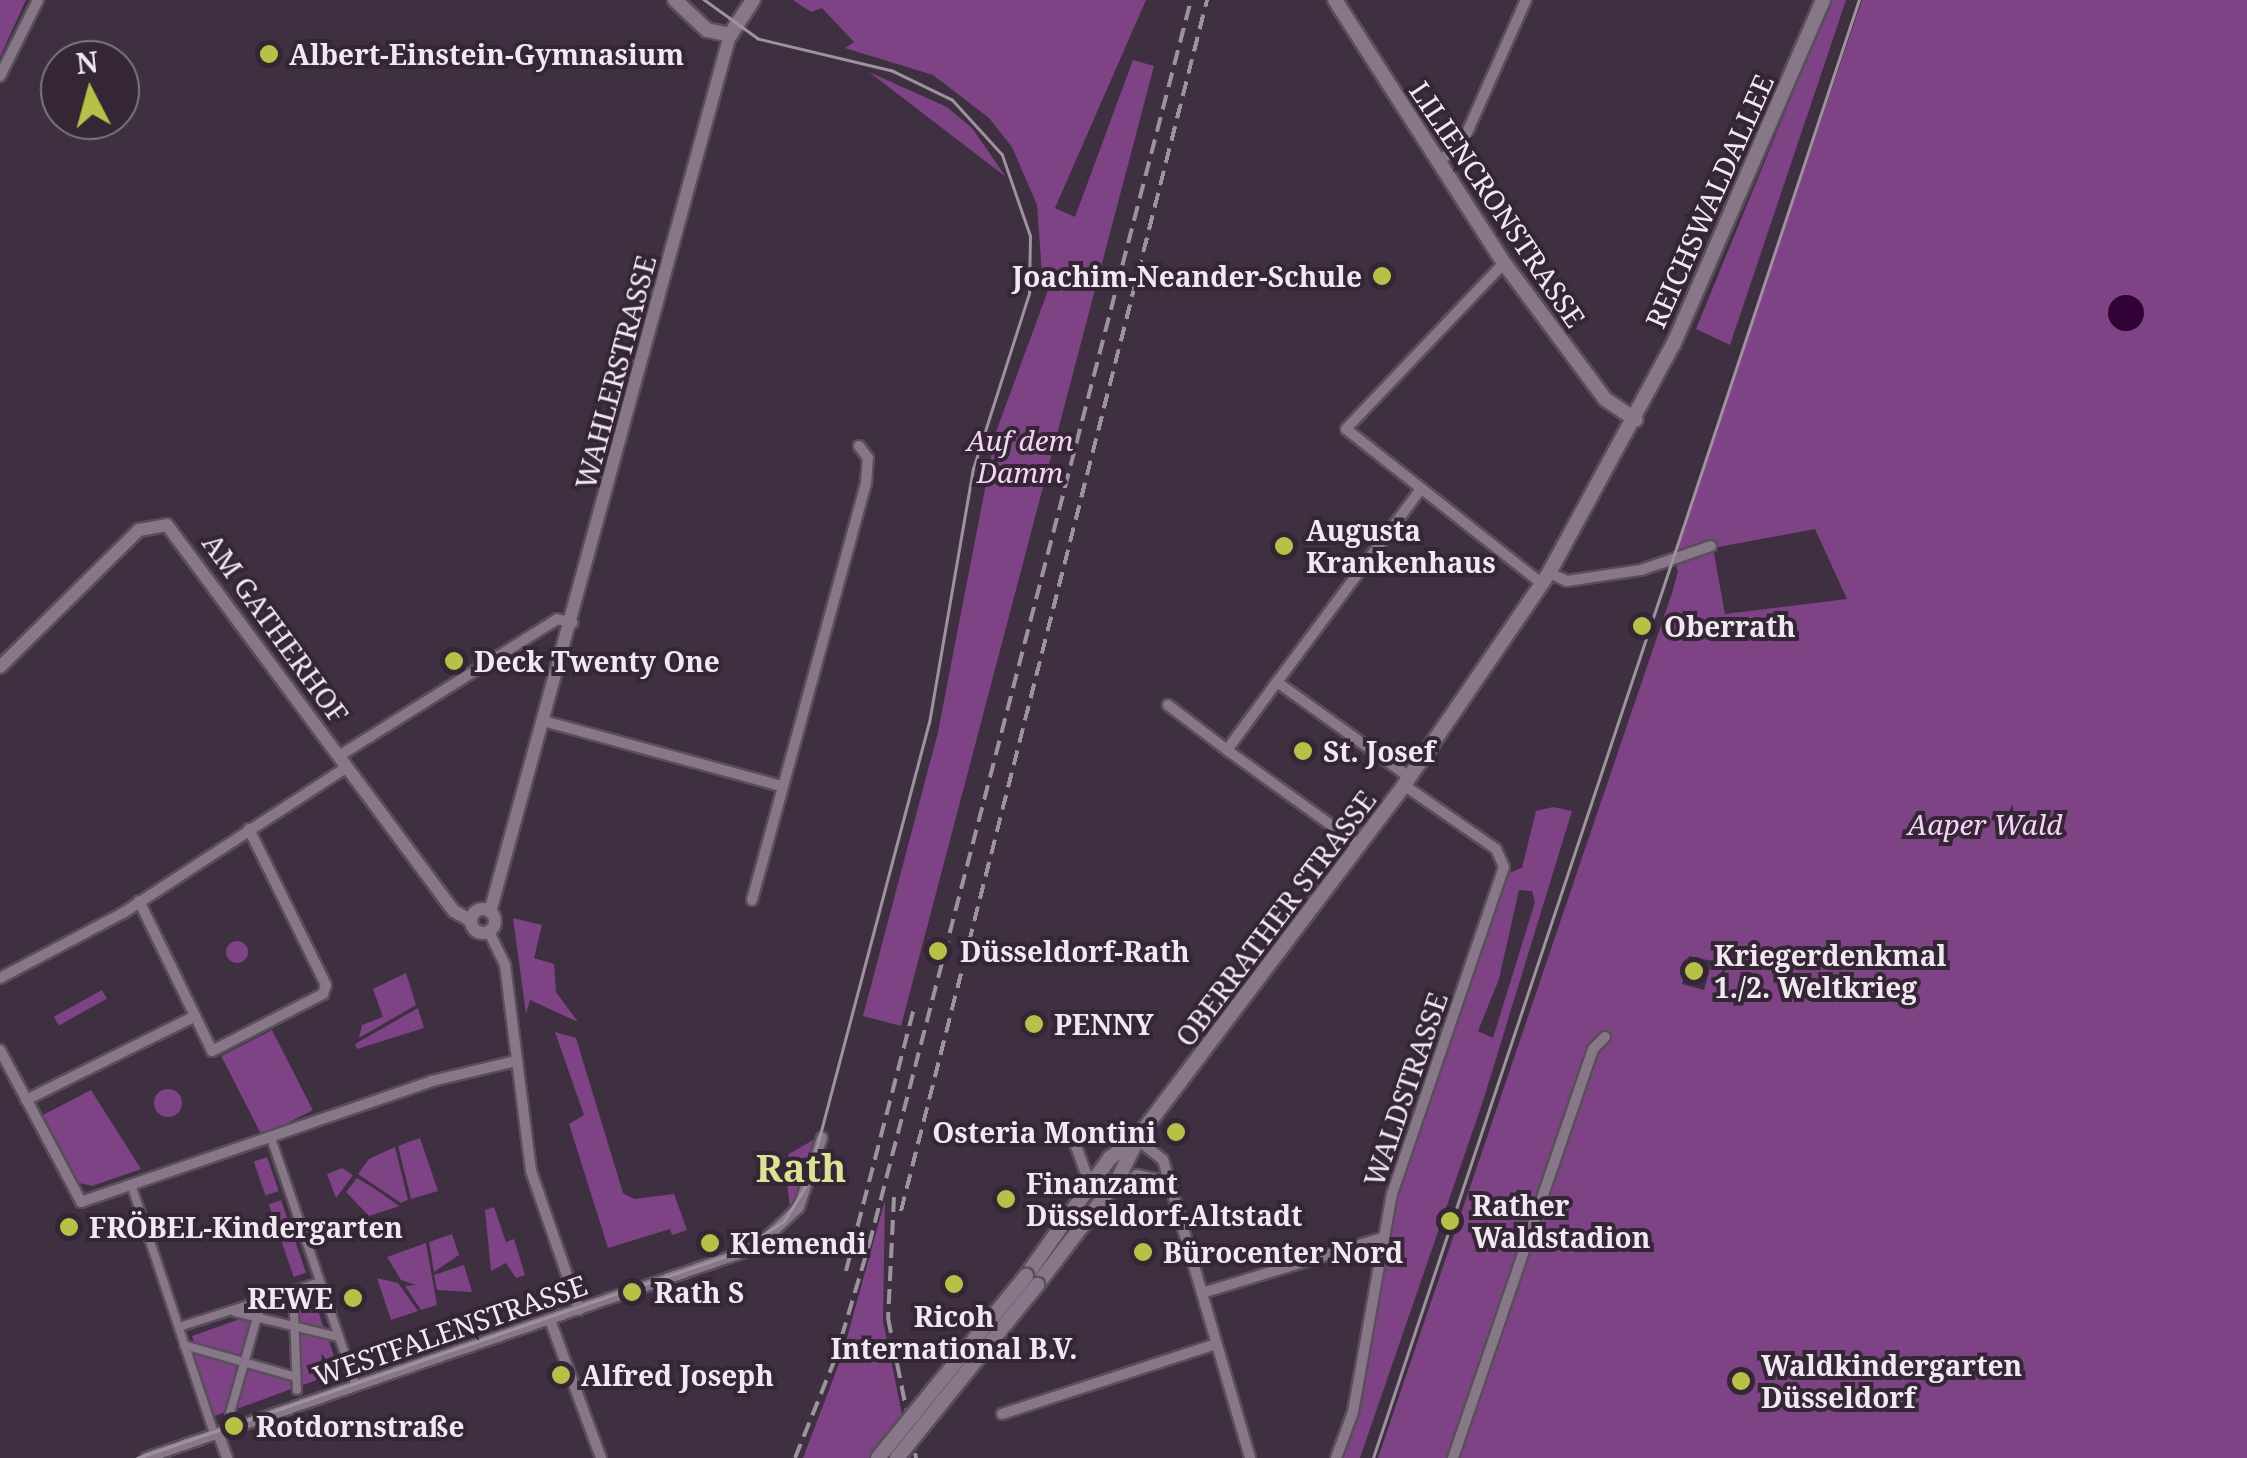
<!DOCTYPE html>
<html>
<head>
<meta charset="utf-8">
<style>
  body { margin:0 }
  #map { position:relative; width:2247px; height:1458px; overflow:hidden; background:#3e3040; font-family:"Noto Serif",serif }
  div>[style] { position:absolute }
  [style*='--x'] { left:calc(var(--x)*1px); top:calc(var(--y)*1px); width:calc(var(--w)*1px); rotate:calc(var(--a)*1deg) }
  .green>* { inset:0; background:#7e4385; transform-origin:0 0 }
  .round { border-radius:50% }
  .water>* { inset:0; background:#320237 }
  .roads { filter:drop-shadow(2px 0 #5a4e5b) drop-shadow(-2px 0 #5a4e5b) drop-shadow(0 2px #5a4e5b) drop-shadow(0 -2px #5a4e5b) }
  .pedestrian>* { height:8px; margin:-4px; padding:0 4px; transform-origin:4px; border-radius:4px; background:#877788 }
  .minor>* { height:10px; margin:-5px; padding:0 5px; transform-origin:5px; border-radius:5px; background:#877788 }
  .tertiary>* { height:12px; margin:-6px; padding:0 6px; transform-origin:6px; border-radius:6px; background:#877788 }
  .tertiary>.ring { margin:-6px; padding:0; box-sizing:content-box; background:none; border:12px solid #877788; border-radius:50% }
  .secondary>* { height:14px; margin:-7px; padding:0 7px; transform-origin:7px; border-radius:7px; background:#877788 }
  .tram>* { height:2.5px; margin:-1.25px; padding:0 1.25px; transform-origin:1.25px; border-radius:1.25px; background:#9e929f }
  .rail>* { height:4px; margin-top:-2px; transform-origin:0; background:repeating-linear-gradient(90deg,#9e929f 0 15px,transparent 0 23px) }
  .bridges { filter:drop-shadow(2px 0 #5a4e5b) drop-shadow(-2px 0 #5a4e5b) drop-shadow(0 2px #5a4e5b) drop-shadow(0 -2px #5a4e5b) }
  .secondary-bridge>* { height:14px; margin:-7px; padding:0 7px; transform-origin:7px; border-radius:7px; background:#877788 }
  .dots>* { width:28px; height:28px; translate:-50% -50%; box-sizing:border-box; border:5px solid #342635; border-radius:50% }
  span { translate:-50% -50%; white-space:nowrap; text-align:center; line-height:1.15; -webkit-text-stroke:8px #342635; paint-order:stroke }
  .poi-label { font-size:28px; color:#f2e8f2; font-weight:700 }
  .left { translate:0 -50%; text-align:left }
  .right { translate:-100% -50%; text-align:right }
  .street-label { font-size:28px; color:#f2e8f2 }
  .park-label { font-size:28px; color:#f6d3f9; font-style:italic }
  .district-label { font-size:38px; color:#dbe395; font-weight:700 }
  .north { position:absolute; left:40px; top:40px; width:100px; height:100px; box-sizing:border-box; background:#342635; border:2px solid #807481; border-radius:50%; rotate:354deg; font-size:28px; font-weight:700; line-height:40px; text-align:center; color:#f2e8f2 }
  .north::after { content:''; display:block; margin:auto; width:35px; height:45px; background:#b8c147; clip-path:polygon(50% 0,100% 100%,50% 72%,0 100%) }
</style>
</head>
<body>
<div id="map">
  <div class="green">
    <i style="clip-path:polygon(0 0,26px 0,0 57px)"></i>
    <i style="clip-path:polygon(793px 0,1146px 0,1055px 208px,1075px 217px,1133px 60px,1154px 66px,901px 1026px,863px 1016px,938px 732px,996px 432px,1054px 274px,1043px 288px,1037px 205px,1012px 147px,989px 118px,933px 75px,845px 48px,854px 42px,822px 8px,811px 12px)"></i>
    <i style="clip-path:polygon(1831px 0,1846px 0,1730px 345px,1696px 329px)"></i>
    <i style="clip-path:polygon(evenodd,1862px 0,2247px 0,2247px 1458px,1378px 1458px,1672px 593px,1678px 571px,1673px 556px,1862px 0,1815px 529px,1847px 599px,1725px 614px,1713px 548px,1815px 529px,1862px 0,1689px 956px,1712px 961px,1704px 990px,1682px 984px,1689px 956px)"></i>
    <i style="clip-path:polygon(869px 72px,947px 107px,972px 128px,1006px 177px)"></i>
    <i style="clip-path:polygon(evenodd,1553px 807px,1572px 811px,1483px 1101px,1360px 1458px,1339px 1458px,1395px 1195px,1504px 875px,1522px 868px,1536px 811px,1553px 807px,1519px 890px,1532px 891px,1535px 902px,1493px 1038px,1478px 1031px,1499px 979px,1519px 890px)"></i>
    <i style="clip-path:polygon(513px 918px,542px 925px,534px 958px,554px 964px,556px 992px,578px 1022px,530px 1000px,526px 1014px)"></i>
    <i class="round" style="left:226px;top:941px;width:22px;height:22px"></i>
    <i style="clip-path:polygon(406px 973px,416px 1005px,359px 1038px,362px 1025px,383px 1017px,373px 989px)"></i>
    <i style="left:102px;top:990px;width:10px;height:55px;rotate:61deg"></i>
    <i style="clip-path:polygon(418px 1008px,424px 1028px,357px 1049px,355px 1044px)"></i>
    <i style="left:272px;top:1030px;width:90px;height:57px;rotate:63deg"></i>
    <i style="clip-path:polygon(555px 1032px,576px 1038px,623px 1193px,634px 1199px,674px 1194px,687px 1230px,672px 1235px,670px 1229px,608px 1248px,569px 1124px,584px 1115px)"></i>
    <i class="round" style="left:154px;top:1089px;width:28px;height:28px"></i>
    <i style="clip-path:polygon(91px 1090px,141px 1169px,92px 1186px,79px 1183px,43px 1115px)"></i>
    <i style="clip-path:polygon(420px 1138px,438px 1191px,411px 1199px,398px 1146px)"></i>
    <i style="clip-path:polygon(813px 1140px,806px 1174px,790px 1208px,785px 1166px,789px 1154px)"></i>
    <i style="clip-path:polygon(395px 1147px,408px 1200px,401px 1203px,358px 1174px,369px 1159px)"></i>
    <i style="left:267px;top:1157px;width:36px;height:14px;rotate:71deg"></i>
    <i style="clip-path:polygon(342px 1168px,353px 1175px,336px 1198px,327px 1174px)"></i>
    <i style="clip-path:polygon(357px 1178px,375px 1189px,399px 1206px,369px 1216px,346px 1192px)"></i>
    <i style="left:281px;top:1200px;width:77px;height:13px;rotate:71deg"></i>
    <i style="clip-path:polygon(885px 1200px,883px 1321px,911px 1458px,803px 1458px,842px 1356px)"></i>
    <i style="clip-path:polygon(494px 1207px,506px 1242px,514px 1239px,525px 1275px,516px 1278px,506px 1263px,491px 1271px,485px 1210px)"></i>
    <i style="clip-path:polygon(452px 1234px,459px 1255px,434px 1272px,429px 1242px)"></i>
    <i style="clip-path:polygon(426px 1243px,437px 1305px,421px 1310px,405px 1286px,416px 1285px,401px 1280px,387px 1257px)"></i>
    <i style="clip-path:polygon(464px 1265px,472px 1292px,437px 1290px,434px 1275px)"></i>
    <i style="clip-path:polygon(377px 1278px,398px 1283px,418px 1311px,391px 1320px)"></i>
    <i style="clip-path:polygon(312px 1294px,325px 1331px,297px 1325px,297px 1299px)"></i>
    <i style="clip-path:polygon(243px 1318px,254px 1320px,242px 1360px,196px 1347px,192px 1336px)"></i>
    <i style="clip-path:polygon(297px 1330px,328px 1338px,339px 1372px,300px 1386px)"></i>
    <i style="clip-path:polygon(188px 1348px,241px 1364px,228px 1411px,212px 1417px)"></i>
    <i style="clip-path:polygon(247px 1366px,294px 1379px,294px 1388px,234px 1410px)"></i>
  </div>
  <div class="water">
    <i class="round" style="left:2108px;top:295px;width:36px;height:36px"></i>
  </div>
  <div class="roads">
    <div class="pedestrian">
      <i style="--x:271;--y:1138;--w:262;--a:71.1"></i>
      <i style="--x:132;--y:1187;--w:254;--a:71.6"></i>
      <i style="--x:293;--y:1290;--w:100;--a:87.7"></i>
      <i style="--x:235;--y:1312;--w:106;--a:13.6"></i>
      <i style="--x:179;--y:1327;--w:148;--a:-17.7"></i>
      <i style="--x:184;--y:1345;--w:116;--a:15.9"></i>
      <i style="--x:230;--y:1413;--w:117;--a:-74.2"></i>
    </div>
    <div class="minor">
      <i style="--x:0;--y:76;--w:85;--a:-63.4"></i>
      <i style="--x:1437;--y:162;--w:29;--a:-34"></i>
      <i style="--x:1461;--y:146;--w:160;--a:-66"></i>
      <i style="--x:1504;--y:263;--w:229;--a:133.6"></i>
      <i style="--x:1346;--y:429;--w:250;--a:38.3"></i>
      <i style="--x:1549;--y:573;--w:20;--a:24"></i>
      <i style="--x:1567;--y:581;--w:75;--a:-8.5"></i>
      <i style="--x:1641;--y:570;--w:74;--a:-18.9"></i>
      <i style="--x:1277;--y:682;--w:239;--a:-53.3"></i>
      <i style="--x:1168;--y:705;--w:74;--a:37.3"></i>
      <i style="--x:547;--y:722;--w:243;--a:15.3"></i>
      <i style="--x:339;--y:756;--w:257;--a:-32.1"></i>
      <i style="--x:557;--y:619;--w:16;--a:14"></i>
      <i style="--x:1360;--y:846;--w:164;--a:-144.2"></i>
      <i style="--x:1227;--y:750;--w:84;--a:-53.7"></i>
      <i style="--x:1277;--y:682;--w:163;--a:35.7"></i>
      <i style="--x:752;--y:900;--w:431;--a:-74.7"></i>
      <i style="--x:866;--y:484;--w:26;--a:-86"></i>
      <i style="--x:868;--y:458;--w:15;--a:-127"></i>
      <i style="--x:139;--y:901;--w:167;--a:64"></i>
      <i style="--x:212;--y:1051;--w:125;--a:-27.2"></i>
      <i style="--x:323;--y:994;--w:9;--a:-72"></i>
      <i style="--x:326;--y:985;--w:174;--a:-116.3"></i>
      <i style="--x:489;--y:932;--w:37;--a:64"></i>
      <i style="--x:505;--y:965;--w:208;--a:82.8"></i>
      <i style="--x:531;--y:1171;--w:147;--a:70.9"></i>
      <i style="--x:0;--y:978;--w:139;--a:-27.9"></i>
      <i style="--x:123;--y:913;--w:267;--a:-33.1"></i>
      <i style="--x:0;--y:1050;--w:172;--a:61.9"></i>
      <i style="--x:81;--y:1202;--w:371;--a:-19"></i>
      <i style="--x:432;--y:1081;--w:86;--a:-13.4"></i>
      <i style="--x:26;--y:1100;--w:189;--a:-26.4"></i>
      <i style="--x:1070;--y:1130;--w:58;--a:69.7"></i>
      <i style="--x:1078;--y:1140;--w:45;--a:-18"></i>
      <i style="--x:1121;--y:1126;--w:54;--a:39"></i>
      <i style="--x:1163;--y:1160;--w:310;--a:73.7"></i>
      <i style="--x:1078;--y:1140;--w:60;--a:-3.8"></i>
      <i style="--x:1107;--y:1195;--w:36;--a:-34"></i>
      <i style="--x:1137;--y:1175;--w:35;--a:12"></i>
      <i style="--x:1202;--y:1293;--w:191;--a:-17"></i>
      <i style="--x:550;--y:1320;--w:147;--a:69.7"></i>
      <i style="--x:1002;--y:1414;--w:225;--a:-18.1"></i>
      <i style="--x:218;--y:1433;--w:27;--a:70"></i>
      <i style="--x:146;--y:1458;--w:645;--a:-19"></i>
      <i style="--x:756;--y:1248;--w:59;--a:-43.6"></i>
      <i style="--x:799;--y:1207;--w:73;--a:-71.6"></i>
      <i style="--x:1336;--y:1458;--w:49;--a:-69.7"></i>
      <i style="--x:1353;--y:1412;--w:221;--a:-79.9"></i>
      <i style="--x:1392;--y:1194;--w:346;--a:-71.1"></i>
      <i style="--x:1504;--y:867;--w:20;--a:-114"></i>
      <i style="--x:1496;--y:849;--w:112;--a:-145.2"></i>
      <i style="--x:1453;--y:1458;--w:432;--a:-71.1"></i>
      <i style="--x:1593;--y:1049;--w:17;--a:-45"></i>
    </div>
    <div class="tertiary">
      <i style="--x:0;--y:667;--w:195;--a:-44.6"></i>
      <i style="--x:139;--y:530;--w:28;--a:-10"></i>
      <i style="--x:167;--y:525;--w:481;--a:53.4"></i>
      <i style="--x:454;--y:911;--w:20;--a:30"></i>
      <i class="ring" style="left:471px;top:909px;width:12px;height:12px"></i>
      <i style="--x:490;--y:912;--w:909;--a:-74.7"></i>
    </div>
    <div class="secondary">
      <i style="--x:675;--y:0;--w:44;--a:43.2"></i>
      <i style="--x:707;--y:30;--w:24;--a:12"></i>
      <i style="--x:730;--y:35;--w:42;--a:-56.7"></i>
      <i style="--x:1335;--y:0;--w:313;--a:57.3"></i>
      <i style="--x:1504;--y:263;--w:169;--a:53.4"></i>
      <i style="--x:1605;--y:399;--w:37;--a:34"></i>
      <i style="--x:1026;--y:1276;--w:145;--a:-54.6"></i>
      <i style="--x:1110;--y:1158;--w:36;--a:-36"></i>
      <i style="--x:1037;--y:1285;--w:133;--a:-52.6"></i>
      <i style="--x:1118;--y:1179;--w:48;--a:-64"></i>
      <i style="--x:1139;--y:1136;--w:440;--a:-52.9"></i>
      <i style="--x:1404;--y:785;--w:257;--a:-55.6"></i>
      <i style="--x:1549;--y:573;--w:262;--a:-61.5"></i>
      <i style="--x:1674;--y:343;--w:374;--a:-66.5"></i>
    </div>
  </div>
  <div class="tram">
    <i style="--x:137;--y:1458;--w:632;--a:-18.92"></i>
    <i style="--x:735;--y:1253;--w:59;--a:-33.1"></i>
    <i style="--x:784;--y:1221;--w:44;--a:-58.1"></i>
    <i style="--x:807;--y:1184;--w:477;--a:-75.2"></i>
    <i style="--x:929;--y:723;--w:258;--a:-80.2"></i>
    <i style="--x:973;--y:469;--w:185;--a:-72.3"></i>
    <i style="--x:1029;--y:293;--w:57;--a:-89"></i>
    <i style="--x:1030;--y:236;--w:86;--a:-109.1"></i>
    <i style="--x:1002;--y:155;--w:74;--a:-132.3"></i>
    <i style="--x:952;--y:100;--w:67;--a:-154.2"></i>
    <i style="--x:892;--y:71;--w:138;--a:-166.6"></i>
    <i style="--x:758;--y:39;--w:67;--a:-144.2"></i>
    <i style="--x:1373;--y:1458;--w:1537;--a:-71.57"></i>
  </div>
  <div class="rail">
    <i style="--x:894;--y:1197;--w:121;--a:92.8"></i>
    <i style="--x:888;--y:1318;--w:143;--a:78.7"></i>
    <i style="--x:901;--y:1211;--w:1249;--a:-75.82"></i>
    <i style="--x:846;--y:1271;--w:275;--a:-75.5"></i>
    <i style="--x:795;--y:1458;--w:107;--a:-68"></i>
    <i style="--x:835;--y:1359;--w:119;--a:-73.4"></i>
    <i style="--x:869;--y:1245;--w:1286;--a:-75.5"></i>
  </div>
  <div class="bridges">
    <div class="secondary-bridge">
      <i style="--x:878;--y:1458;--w:235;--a:-50.9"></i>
      <i style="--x:897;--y:1458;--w:223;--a:-51"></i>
    </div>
  </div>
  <div class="dots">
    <i style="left:269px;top:54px;background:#b8c147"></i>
    <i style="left:1382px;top:276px;background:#b8c147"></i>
    <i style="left:1284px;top:546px;background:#b8c147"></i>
    <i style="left:1642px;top:626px;background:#b8c147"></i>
    <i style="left:454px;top:661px;background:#b8c147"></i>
    <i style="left:1303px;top:751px;background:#b8c147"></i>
    <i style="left:938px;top:951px;background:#b8c147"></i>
    <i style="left:1694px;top:971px;background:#b8c147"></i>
    <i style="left:1034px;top:1024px;background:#b8c147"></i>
    <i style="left:1176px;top:1132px;background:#b8c147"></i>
    <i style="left:1006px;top:1199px;background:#b8c147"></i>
    <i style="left:1450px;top:1221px;background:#b8c147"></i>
    <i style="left:69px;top:1227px;background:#b8c147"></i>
    <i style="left:710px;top:1243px;background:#b8c147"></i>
    <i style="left:1143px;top:1252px;background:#b8c147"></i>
    <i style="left:954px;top:1284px;background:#b8c147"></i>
    <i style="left:632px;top:1292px;background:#b8c147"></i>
    <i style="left:353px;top:1298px;background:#b8c147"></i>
    <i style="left:561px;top:1375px;background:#b8c147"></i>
    <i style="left:1741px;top:1381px;background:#b8c147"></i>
    <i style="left:234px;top:1426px;background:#b8c147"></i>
  </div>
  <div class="poi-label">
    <span class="left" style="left:289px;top:54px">Albert-Einstein-Gymnasium</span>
    <span class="right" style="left:1362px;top:276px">Joachim-Neander-Schule</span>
    <span class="left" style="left:1306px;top:546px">Augusta<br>Krankenhaus</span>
    <span class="left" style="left:1664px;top:626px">Oberrath</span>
    <span class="left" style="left:474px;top:661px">Deck Twenty One</span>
    <span class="left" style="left:1323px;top:751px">St. Josef</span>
    <span class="left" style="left:960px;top:951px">Düsseldorf-Rath</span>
    <span class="left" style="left:1714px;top:971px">Kriegerdenkmal<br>1./2. Weltkrieg</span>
    <span class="left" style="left:1054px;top:1024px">PENNY</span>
    <span class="right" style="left:1156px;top:1132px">Osteria Montini</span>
    <span class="left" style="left:1026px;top:1199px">Finanzamt<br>Düsseldorf-Altstadt</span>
    <span class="left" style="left:1472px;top:1221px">Rather<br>Waldstadion</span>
    <span class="left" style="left:89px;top:1227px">FRÖBEL-Kindergarten</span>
    <span class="left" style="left:730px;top:1243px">Klemendi</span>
    <span class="left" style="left:1163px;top:1252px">Bürocenter Nord</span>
    <span class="left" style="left:654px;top:1292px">Rath S</span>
    <span class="right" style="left:333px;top:1298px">REWE</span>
    <span style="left:954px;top:1332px">Ricoh<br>International B.V.</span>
    <span class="left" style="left:1761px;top:1381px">Waldkindergarten<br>Düsseldorf</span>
    <span class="left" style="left:581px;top:1375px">Alfred Joseph</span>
    <span class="left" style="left:256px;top:1426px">Rotdornstraße</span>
  </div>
  <div class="street-label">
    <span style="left:1709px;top:201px;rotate:-66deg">REICHSWALDALLEE</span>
    <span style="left:1498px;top:204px;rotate:56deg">LILIENCRONSTRASSE</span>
    <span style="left:615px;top:372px;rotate:-75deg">WAHLERSTRASSE</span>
    <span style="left:276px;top:628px;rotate:54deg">AM GATHERHOF</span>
    <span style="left:1275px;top:918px;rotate:-53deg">OBERRATHER STRASSE</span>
    <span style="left:1405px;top:1089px;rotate:-71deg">WALDSTRASSE</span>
    <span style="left:450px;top:1330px;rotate:-19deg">WESTFALENSTRASSE</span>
  </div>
  <div class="park-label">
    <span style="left:1020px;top:456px">Auf dem<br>Damm</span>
    <span style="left:1985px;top:824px">Aaper Wald</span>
  </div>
  <div class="district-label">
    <span style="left:801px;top:1168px">Rath</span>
  </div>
  <div class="north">N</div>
</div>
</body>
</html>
